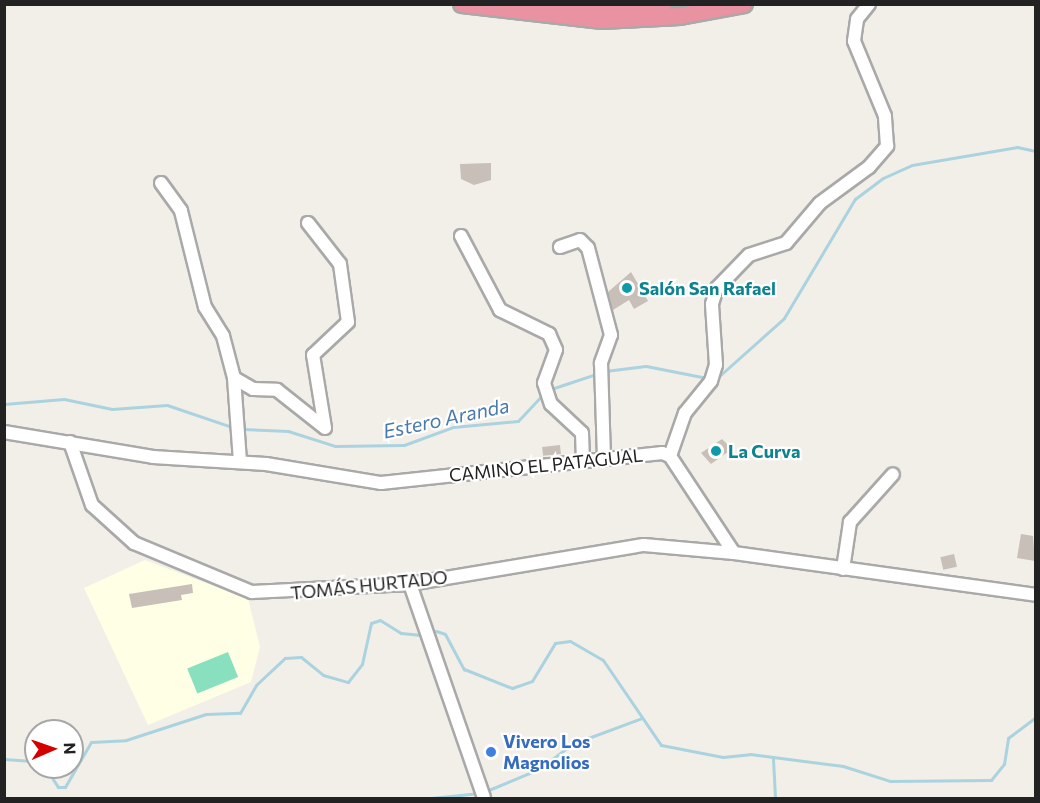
<!DOCTYPE html>
<html>
<head>
<meta charset="utf-8">
<style>
  body { margin:0 }
  #map { position:relative; width:1040px; height:803px; overflow:hidden; background:#f2efe9; font-family:Commissioner,sans-serif }
  div>[style] { position:absolute }
  [style*='--x'] { left:calc(var(--x)*1px); top:calc(var(--y)*1px); width:calc(var(--w)*1px); rotate:calc(var(--a)*1deg) }
  .education>* { inset:0; background:#ffffe5 }
  .pitch>* { inset:0; background:#88e0be; transform-origin:0 0 }
  .stream>* { height:3px; margin:-1.5px; padding:0 1.5px; transform-origin:1.5px; border-radius:1.5px; background:#aad3df }
  .building>* { inset:0; background:#c7bfb8; transform-origin:0 0 }
  .roads { filter:drop-shadow(2px 0 #a9a9a9) drop-shadow(-2px 0 #a9a9a9) drop-shadow(0 2px #a9a9a9) drop-shadow(0 -2px #a9a9a9) }
  .minor>* { height:12px; margin:-6px; padding:0 6px; transform-origin:6px; border-radius:6px; background:#fff }
  .highway>* { height:16px; margin:-8px; padding:0 8px; transform-origin:8px; border-radius:8px; background:#e892a2 }
  .dots>* { width:16px; height:16px; translate:-50% -50%; box-sizing:border-box; border:3px solid #fff; border-radius:50% }
  span { translate:-50% -50%; white-space:nowrap; text-align:center; line-height:1.15; -webkit-text-stroke:4.5px #fff; paint-order:stroke }
  .culture-label { font-size:18px; color:#0d838f; font-weight:700 }
  .left { translate:0 -50%; text-align:left }
  .street-label { font-size:18px; color:#222 }
  .shop-label { font-size:18px; color:#366cbe; font-weight:700 }
  .water-label { font-size:20px; color:#4a7aab; font-style:italic }
  .frame { position:absolute; inset:0; border:6px solid #222; pointer-events:none }
  .north { position:absolute; left:24px; top:719px; width:60px; height:60px; box-sizing:border-box; background:#fff; border:2px solid #a7a7a7; border-radius:50%; rotate:88deg; font-size:16px; font-weight:700; line-height:24px; text-align:center; color:#222 }
  .north::after { content:''; display:block; margin:auto; width:21px; height:27px; background:#d40000; clip-path:polygon(50% 0,100% 100%,50% 72%,0 100%) }
</style>
</head>
<body>
<div id="map">
  <div class="education">
    <i style="clip-path:polygon(145px 560px,248px 599px,260px 647px,251px 682px,148px 725px,84px 588px)"></i>
  </div>
  <div class="pitch">
    <i style="left:228px;top:652px;width:27px;height:44px;rotate:68deg"></i>
  </div>
  <div class="stream">
    <i style="--x:605;--y:371;--w:41;--a:-7"></i>
    <i style="--x:646;--y:366;--w:62;--a:11.1"></i>
    <i style="--x:717;--y:378;--w:90;--a:-41.8"></i>
    <i style="--x:784;--y:318;--w:139;--a:-59.2"></i>
    <i style="--x:855;--y:199;--w:35;--a:-37"></i>
    <i style="--x:883;--y:178;--w:32;--a:-24"></i>
    <i style="--x:912;--y:165;--w:107;--a:-9.7"></i>
    <i style="--x:1017;--y:147;--w:19;--a:12"></i>
    <i style="--x:551;--y:389;--w:51;--a:-18.4"></i>
    <i style="--x:4;--y:404;--w:60;--a:-4.8"></i>
    <i style="--x:64;--y:399;--w:49;--a:11.8"></i>
    <i style="--x:112;--y:409;--w:55;--a:-4.2"></i>
    <i style="--x:167;--y:405;--w:72;--a:18.7"></i>
    <i style="--x:242;--y:429;--w:46;--a:2.5"></i>
    <i style="--x:288;--y:431;--w:49;--a:17.7"></i>
    <i style="--x:335;--y:446;--w:69;--a:-0.8"></i>
    <i style="--x:404;--y:445;--w:52;--a:-20.2"></i>
    <i style="--x:453;--y:427;--w:65;--a:-5.3"></i>
    <i style="--x:518;--y:421;--w:37;--a:-47"></i>
    <i style="--x:436;--y:631;--w:9;--a:18"></i>
    <i style="--x:445;--y:634;--w:40;--a:62"></i>
    <i style="--x:464;--y:669;--w:52;--a:21.6"></i>
    <i style="--x:512;--y:688;--w:21;--a:-19"></i>
    <i style="--x:532;--y:681;--w:44;--a:-58.8"></i>
    <i style="--x:555;--y:643;--w:15;--a:-8"></i>
    <i style="--x:570;--y:641;--w:38;--a:30"></i>
    <i style="--x:603;--y:660;--w:103;--a:55.7"></i>
    <i style="--x:661;--y:745;--w:63;--a:11"></i>
    <i style="--x:723;--y:757;--w:27;--a:-6"></i>
    <i style="--x:750;--y:754;--w:94;--a:7.4"></i>
    <i style="--x:843;--y:766;--w:49;--a:17.7"></i>
    <i style="--x:890;--y:781;--w:101;--a:-0.6"></i>
    <i style="--x:991;--y:780;--w:21;--a:-51"></i>
    <i style="--x:1004;--y:764;--w:26;--a:-81"></i>
    <i style="--x:1008;--y:738;--w:35;--a:-37"></i>
    <i style="--x:4;--y:759;--w:32;--a:4"></i>
    <i style="--x:773;--y:759;--w:39;--a:87"></i>
    <i style="--x:45;--y:767;--w:24;--a:57"></i>
    <i style="--x:58;--y:787;--w:7;--a:0"></i>
    <i style="--x:65;--y:787;--w:52;--a:-60"></i>
    <i style="--x:91;--y:742;--w:35;--a:-3"></i>
    <i style="--x:126;--y:740;--w:84;--a:-18"></i>
    <i style="--x:206;--y:714;--w:34;--a:-2"></i>
    <i style="--x:240;--y:713;--w:32;--a:-60"></i>
    <i style="--x:256;--y:685;--w:40;--a:-43"></i>
    <i style="--x:285;--y:658;--w:16;--a:-4"></i>
    <i style="--x:301;--y:657;--w:28;--a:39"></i>
    <i style="--x:323;--y:675;--w:26;--a:16"></i>
    <i style="--x:348;--y:682;--w:23;--a:-52"></i>
    <i style="--x:362;--y:664;--w:42;--a:-77.6"></i>
    <i style="--x:371;--y:623;--w:9;--a:-18"></i>
    <i style="--x:380;--y:620;--w:25;--a:32"></i>
    <i style="--x:401;--y:633;--w:20;--a:6"></i>
    <i style="--x:486;--y:791;--w:57;--a:-22.5"></i>
    <i style="--x:539;--y:769;--w:41;--a:-37.1"></i>
    <i style="--x:572;--y:744;--w:75;--a:-20.4"></i>
    <i style="--x:431;--y:798;--w:49;--a:-5.8"></i>
  </div>
  <div class="building">
    <i style="clip-path:polygon(491px 163px,491px 180px,474px 185px,461px 179px,460px 164px)"></i>
    <i style="clip-path:polygon(631px 272px,648px 301px,634px 309px,629px 300px,613px 310px,608px 292px)"></i>
    <i style="clip-path:polygon(722px 439px,732px 449px,711px 464px,701px 453px)"></i>
    <i style="left:560px;top:445px;width:9px;height:18px;rotate:84deg"></i>
    <i style="clip-path:polygon(1021px 534px,1033px 536px,1035px 561px,1017px 558px)"></i>
    <i style="left:954px;top:554px;width:13px;height:14px;rotate:77deg"></i>
    <i style="clip-path:polygon(192px 584px,193px 593px,181px 595px,182px 600px,132px 608px,129px 594px)"></i>
  </div>
  <div class="roads">
    <div class="minor">
      <i style="--x:161;--y:183;--w:34;--a:54"></i>
      <i style="--x:181;--y:211;--w:99;--a:76"></i>
      <i style="--x:205;--y:307;--w:34;--a:58"></i>
      <i style="--x:223;--y:336;--w:43;--a:75.3"></i>
      <i style="--x:234;--y:378;--w:84;--a:85.9"></i>
      <i style="--x:461;--y:236;--w:84;--a:62.2"></i>
      <i style="--x:500;--y:310;--w:55;--a:26.1"></i>
      <i style="--x:549;--y:334;--w:17;--a:66"></i>
      <i style="--x:556;--y:350;--w:35;--a:110"></i>
      <i style="--x:544;--y:383;--w:22;--a:72"></i>
      <i style="--x:551;--y:404;--w:42;--a:43.1"></i>
      <i style="--x:582;--y:433;--w:27;--a:88"></i>
      <i style="--x:560;--y:247;--w:21;--a:-19"></i>
      <i style="--x:580;--y:240;--w:11;--a:45"></i>
      <i style="--x:588;--y:248;--w:90;--a:75.2"></i>
      <i style="--x:611;--y:335;--w:30;--a:110"></i>
      <i style="--x:601;--y:363;--w:96;--a:88.2"></i>
      <i style="--x:234;--y:378;--w:22;--a:30"></i>
      <i style="--x:253;--y:389;--w:24;--a:2"></i>
      <i style="--x:277;--y:390;--w:61;--a:38.4"></i>
      <i style="--x:325;--y:428;--w:74;--a:-99.3"></i>
      <i style="--x:313;--y:355;--w:48;--a:-43.3"></i>
      <i style="--x:348;--y:322;--w:59;--a:-97.9"></i>
      <i style="--x:340;--y:264;--w:52;--a:-128"></i>
      <i style="--x:4;--y:432;--w:151;--a:9.5"></i>
      <i style="--x:153;--y:457;--w:113;--a:3.5"></i>
      <i style="--x:266;--y:464;--w:117;--a:9.4"></i>
      <i style="--x:381;--y:483;--w:283;--a:-6.1"></i>
      <i style="--x:662;--y:453;--w:9;--a:21"></i>
      <i style="--x:670;--y:456;--w:116;--a:56.6"></i>
      <i style="--x:734;--y:553;--w:305;--a:7.9"></i>
      <i style="--x:70;--y:442;--w:67;--a:70.8"></i>
      <i style="--x:92;--y:505;--w:57;--a:42.1"></i>
      <i style="--x:134;--y:543;--w:128;--a:22.6"></i>
      <i style="--x:252;--y:592;--w:158;--a:-2.9"></i>
      <i style="--x:410;--y:584;--w:237;--a:-9.5"></i>
      <i style="--x:644;--y:545;--w:90;--a:5.1"></i>
      <i style="--x:670;--y:456;--w:46;--a:-70.8"></i>
      <i style="--x:685;--y:413;--w:41;--a:-50.9"></i>
      <i style="--x:711;--y:381;--w:17;--a:-73"></i>
      <i style="--x:716;--y:365;--w:61;--a:-93.8"></i>
      <i style="--x:712;--y:304;--w:17;--a:-73"></i>
      <i style="--x:717;--y:288;--w:46;--a:-45.9"></i>
      <i style="--x:749;--y:255;--w:39;--a:-18"></i>
      <i style="--x:786;--y:243;--w:52;--a:-49.6"></i>
      <i style="--x:820;--y:203;--w:61;--a:-36.3"></i>
      <i style="--x:869;--y:167;--w:28;--a:-49"></i>
      <i style="--x:887;--y:146;--w:30;--a:-94"></i>
      <i style="--x:885;--y:116;--w:81;--a:-112.5"></i>
      <i style="--x:854;--y:41;--w:22;--a:-82"></i>
      <i style="--x:857;--y:19;--w:19;--a:-51"></i>
      <i style="--x:843;--y:569;--w:48;--a:-81.5"></i>
      <i style="--x:850;--y:522;--w:64;--a:-48.1"></i>
      <i style="--x:410;--y:584;--w:226;--a:70.9"></i>
    </div>
    <div class="highway">
      <i style="--x:462;--y:4;--w:141;--a:6.5"></i>
      <i style="--x:602;--y:20;--w:78;--a:-2.9"></i>
      <i style="--x:680;--y:16;--w:65;--a:-10.6"></i>
      <i style="--x:555;--y:4;--w:108;--a:0"></i>
    </div>
  </div>
  <div class="dots">
    <i style="left:627px;top:288px;background:#0f9aa8"></i>
    <i style="left:716px;top:451px;background:#0f9aa8"></i>
    <i style="left:491px;top:752px;background:#3f7fe0"></i>
  </div>
  <div class="culture-label">
    <span class="left" style="left:639px;top:288px">Salón San Rafael</span>
    <span class="left" style="left:728px;top:451px">La Curva</span>
  </div>
  <div class="street-label">
    <span style="left:546px;top:465px;rotate:-6deg">CAMINO EL PATAGUAL</span>
    <span style="left:369px;top:585px;rotate:-6deg">TOMÁS HURTADO</span>
  </div>
  <div class="shop-label">
    <span class="left" style="left:503px;top:752px">Vivero Los<br>Magnolios</span>
  </div>
  <div class="water-label">
    <span style="left:446px;top:418px;rotate:-12deg">Estero Aranda</span>
  </div>
  <div class="frame"></div>
  <div class="north">N</div>
</div>
</body>
</html>
